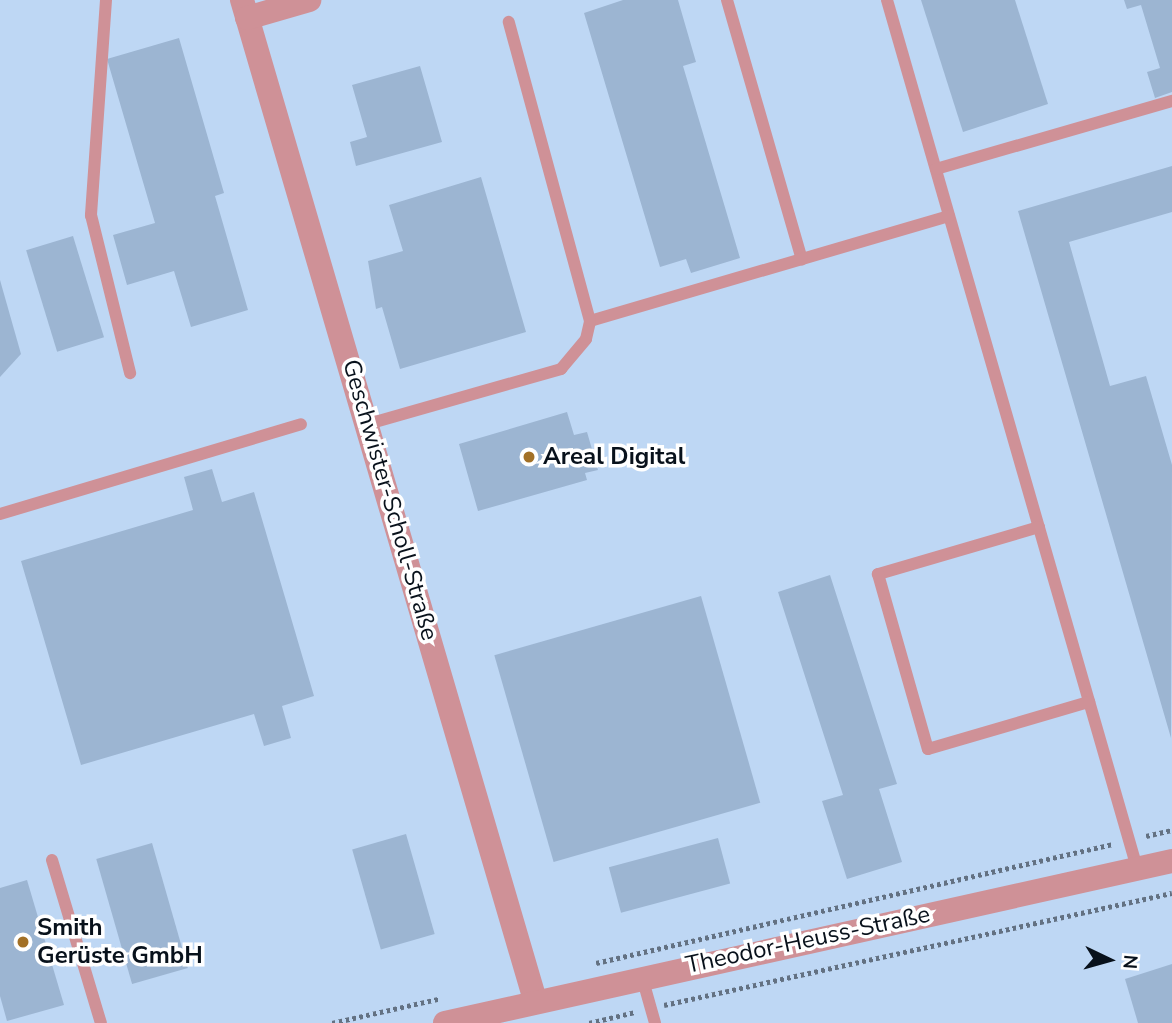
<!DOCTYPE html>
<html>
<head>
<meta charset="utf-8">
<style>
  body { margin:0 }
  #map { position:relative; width:1172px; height:1023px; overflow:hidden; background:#d1e5fe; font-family:"Nunito Sans",sans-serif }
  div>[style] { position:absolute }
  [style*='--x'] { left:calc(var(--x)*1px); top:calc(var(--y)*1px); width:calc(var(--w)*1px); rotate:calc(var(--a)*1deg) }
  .built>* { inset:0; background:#bed7f4; transform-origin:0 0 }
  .building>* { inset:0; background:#9cb5d2; transform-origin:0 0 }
  .path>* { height:4.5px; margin-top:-2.25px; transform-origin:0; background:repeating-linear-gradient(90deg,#637182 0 3.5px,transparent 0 7px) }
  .service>* { height:12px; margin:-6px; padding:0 6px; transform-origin:6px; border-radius:6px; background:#cf9197 }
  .minor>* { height:24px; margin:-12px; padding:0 12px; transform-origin:12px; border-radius:12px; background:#cf9197 }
  .dots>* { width:19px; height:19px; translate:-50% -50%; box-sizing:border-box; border:4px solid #fff; border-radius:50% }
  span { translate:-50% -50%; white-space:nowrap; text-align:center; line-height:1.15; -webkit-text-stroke:7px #fff; paint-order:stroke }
  .poi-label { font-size:24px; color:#08111b; font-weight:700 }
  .left { translate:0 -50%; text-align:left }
  .street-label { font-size:24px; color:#08111b }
  .north { position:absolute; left:1074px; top:925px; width:70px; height:70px; -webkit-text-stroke:5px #fff; paint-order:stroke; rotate:95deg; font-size:19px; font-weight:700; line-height:28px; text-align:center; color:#08111b }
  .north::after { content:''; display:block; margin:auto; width:24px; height:32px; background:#08111b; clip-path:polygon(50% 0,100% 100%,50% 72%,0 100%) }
</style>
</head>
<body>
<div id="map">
  <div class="built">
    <i style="left:0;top:0;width:1172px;height:1023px"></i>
  </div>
  <div class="building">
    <i style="clip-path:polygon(623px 0,678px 0,696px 62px,683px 66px,740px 258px,691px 273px,686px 259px,660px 267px,584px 13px)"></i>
    <i style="clip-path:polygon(921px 0,1015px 0,1048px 104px,963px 132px)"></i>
    <i style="clip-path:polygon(1124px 0,1172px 0,1172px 92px,1155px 98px,1147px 72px,1160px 68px,1141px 5px,1127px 9px)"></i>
    <i style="clip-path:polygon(179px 38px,224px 193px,215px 196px,248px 310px,191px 327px,174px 271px,127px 285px,113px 235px,155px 223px,107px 59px)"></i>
    <i style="clip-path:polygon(420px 66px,442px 142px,356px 166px,350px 142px,367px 137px,352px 85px)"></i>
    <i style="clip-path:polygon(1172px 166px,1172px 212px,1069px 242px,1110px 386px,1146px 376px,1172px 465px,1171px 738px,1018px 211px)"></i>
    <i style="clip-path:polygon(481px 177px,526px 332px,400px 369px,382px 307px,376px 309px,368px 261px,403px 251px,389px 205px)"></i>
    <i style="left:73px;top:236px;width:106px;height:49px;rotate:73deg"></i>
    <i style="clip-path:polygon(0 280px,21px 354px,0 377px)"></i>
    <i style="clip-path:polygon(567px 412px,574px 435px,587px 432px,598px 470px,585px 473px,587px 480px,478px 511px,459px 444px)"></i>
    <i style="clip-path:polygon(212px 469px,222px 502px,254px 492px,314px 696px,282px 706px,291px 738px,264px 746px,254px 714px,81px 765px,21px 561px,193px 510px,184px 477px)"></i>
    <i style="clip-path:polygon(830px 575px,897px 784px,879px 789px,902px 862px,847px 879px,822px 801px,843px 795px,778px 592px)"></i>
    <i style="left:701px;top:596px;width:215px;height:215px;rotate:74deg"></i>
    <i style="left:406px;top:834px;width:104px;height:56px;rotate:74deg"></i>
    <i style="left:718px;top:838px;width:47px;height:113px;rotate:75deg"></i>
    <i style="left:152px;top:843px;width:130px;height:58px;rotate:74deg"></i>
    <i style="clip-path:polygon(27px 880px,64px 1005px,7px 1021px,0 996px,0 888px)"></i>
    <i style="clip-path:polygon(1172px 964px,1172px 1023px,1138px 1023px,1125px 979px)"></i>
  </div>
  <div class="path">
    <i style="--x:1146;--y:836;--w:27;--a:-13"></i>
    <i style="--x:596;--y:963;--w:531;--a:-12.96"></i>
    <i style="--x:664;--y:1005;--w:520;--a:-12.43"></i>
    <i style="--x:332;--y:1023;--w:109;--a:-12.8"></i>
    <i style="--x:589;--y:1023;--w:47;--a:-13.4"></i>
  </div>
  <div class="service">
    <i style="--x:106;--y:0;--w:216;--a:94"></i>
    <i style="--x:91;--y:215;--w:163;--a:76.1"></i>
    <i style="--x:727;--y:0;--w:270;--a:73.9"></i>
    <i style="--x:887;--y:0;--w:903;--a:73.93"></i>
    <i style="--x:936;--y:169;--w:246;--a:-16.1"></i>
    <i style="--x:590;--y:321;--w:374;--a:-16.3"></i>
    <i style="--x:368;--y:424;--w:201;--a:-15.9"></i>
    <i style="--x:561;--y:369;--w:39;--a:-50"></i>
    <i style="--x:586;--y:339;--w:18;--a:-77"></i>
    <i style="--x:590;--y:321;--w:310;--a:-105.2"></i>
    <i style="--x:0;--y:514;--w:314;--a:-16.6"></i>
    <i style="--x:1039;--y:527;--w:168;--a:163.7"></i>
    <i style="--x:878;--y:574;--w:182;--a:74.1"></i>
    <i style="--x:928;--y:749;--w:168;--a:-16.3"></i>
    <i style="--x:52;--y:860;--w:170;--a:73.3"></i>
    <i style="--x:642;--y:977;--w:48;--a:74.2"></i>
  </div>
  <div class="minor">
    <i style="--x:242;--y:0;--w:1042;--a:73.67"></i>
    <i style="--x:247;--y:18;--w:65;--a:-16.2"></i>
    <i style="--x:445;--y:1023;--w:745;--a:-12.56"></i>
  </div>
  <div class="dots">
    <i style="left:529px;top:457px;background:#a27026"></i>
    <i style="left:23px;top:942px;background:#a27026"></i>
  </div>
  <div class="poi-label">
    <span class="left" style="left:543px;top:457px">Areal Digital</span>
    <span class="left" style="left:37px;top:942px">Smith<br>Gerüste GmbH</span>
  </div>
  <div class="street-label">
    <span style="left:390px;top:500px;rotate:74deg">Geschwister-Scholl-Straße</span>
    <span style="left:808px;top:940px;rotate:-12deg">Theodor-Heuss-Straße</span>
  </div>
  <div class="north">N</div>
</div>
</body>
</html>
